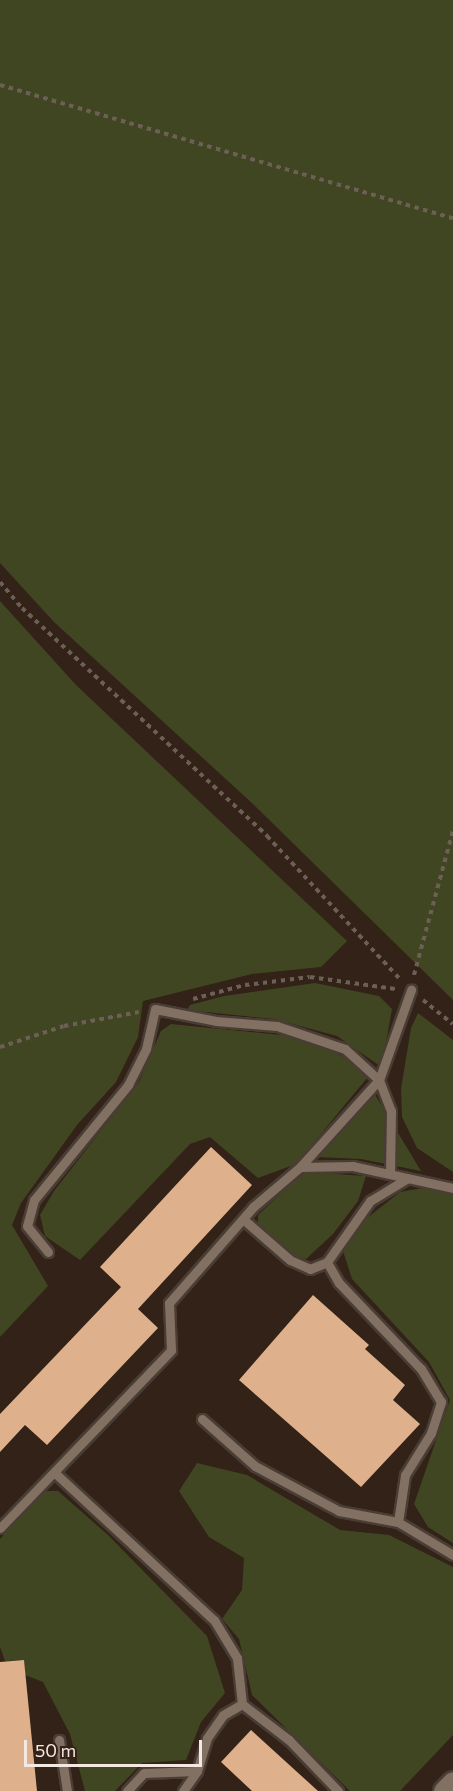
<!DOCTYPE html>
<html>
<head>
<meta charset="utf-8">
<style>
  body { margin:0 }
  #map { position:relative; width:453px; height:1791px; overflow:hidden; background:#322217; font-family:Commissioner,sans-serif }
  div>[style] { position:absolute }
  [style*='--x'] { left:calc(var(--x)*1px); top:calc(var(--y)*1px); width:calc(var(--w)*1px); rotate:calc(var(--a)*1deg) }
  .green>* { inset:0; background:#414622 }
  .building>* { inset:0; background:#dfb08c }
  .path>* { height:4px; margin-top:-2px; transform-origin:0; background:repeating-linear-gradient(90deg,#6d5f55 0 4.5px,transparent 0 9px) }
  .roads { filter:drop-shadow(2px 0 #493d34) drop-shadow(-2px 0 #493d34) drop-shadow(0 2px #493d34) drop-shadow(0 -2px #493d34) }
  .service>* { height:9px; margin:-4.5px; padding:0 4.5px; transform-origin:4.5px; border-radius:4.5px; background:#827062 }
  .minor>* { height:18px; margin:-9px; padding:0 9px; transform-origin:9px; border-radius:9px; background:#827062 }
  span { translate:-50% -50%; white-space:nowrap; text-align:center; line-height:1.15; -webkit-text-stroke:6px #322217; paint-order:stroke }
  .scale { position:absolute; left:24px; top:1740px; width:178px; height:27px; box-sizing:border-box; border:3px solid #f4e9e2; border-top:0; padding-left:8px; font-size:18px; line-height:21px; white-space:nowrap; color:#f4e9e2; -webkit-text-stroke:4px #322217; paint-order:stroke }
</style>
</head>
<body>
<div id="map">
  <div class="green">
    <i style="clip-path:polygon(0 0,453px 0,453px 1000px,252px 803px,54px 622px,0 563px)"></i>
    <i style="clip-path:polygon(0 601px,76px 685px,347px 941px,321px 967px,252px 974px,143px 1001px,138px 1037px,116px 1082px,77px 1125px,21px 1203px,12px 1225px,48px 1286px,0 1337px)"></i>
    <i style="clip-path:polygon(315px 983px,379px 996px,392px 1009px,383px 1060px,377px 1064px,337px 1036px,274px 1019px,187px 1010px,190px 1005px,224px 996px)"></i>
    <i style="clip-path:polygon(418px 1013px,453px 1040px,453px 1172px,417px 1148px,402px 1117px,401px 1089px,411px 1028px)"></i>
    <i style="clip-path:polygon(171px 1024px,291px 1036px,326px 1047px,350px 1061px,367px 1078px,296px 1164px,258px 1178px,210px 1137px,190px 1144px,80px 1260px,45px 1236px,40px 1215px,54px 1191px,139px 1082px,161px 1031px)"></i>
    <i style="clip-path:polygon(374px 1093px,421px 1171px,361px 1159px,317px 1157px)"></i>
    <i style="clip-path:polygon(304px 1172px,366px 1176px,358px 1201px,333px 1234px,306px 1259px,295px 1256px,258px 1226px,258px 1215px)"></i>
    <i style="clip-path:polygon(428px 1187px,453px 1194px,453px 1543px,428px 1527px,414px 1504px,450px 1400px,429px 1362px,352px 1279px,343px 1251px,362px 1222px,400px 1192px)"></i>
    <i style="clip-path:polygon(197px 1463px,247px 1475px,340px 1530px,389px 1535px,453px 1567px,453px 1735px,400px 1791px,350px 1791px,252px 1695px,239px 1639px,222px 1619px,242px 1590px,244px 1558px,209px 1537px,179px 1491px)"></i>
    <i style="clip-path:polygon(45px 1491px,58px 1491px,108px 1535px,207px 1636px,225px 1693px,201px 1722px,186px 1760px,142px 1763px,115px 1791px,85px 1791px,70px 1734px,43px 1682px,25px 1675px,24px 1660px,5px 1661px,0 1647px,0 1539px)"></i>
  </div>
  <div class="building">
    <i style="clip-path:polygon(211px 1147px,252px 1185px,138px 1309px,158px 1328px,47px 1445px,25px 1425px,0 1452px,0 1414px,121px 1287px,100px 1267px)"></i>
    <i style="clip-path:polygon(313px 1295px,369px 1345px,365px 1349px,405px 1385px,393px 1400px,420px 1424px,361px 1487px,239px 1380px)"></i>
    <i style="clip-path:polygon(24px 1660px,37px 1791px,0 1791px,0 1662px)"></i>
    <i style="clip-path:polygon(251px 1730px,318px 1791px,252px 1791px,221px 1762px)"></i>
  </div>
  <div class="path">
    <i style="--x:0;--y:85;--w:472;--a:16.4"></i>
    <i style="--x:0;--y:582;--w:34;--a:50"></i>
    <i style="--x:22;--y:608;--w:335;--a:42.9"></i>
    <i style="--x:267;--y:836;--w:195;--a:47.1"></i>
    <i style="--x:414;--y:975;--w:150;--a:-74.9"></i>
    <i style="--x:193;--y:999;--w:54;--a:-15.1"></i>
    <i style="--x:245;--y:985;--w:65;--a:-7"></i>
    <i style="--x:310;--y:977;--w:86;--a:8"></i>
    <i style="--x:423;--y:1000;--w:38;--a:39"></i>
    <i style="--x:0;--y:1047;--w:67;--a:-18.2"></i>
    <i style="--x:64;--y:1026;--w:76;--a:-10.6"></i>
  </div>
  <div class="roads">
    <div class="service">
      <i style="--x:300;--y:1167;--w:118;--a:-47.8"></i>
      <i style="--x:379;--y:1080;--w:96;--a:-70.4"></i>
      <i style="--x:243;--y:1219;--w:62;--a:41.1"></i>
      <i style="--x:290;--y:1260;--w:22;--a:24"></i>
      <i style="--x:310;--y:1269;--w:18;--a:-22"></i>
      <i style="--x:48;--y:1252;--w:33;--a:-129"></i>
      <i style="--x:27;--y:1226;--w:27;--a:-75"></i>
      <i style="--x:34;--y:1200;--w:149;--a:-50.7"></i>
      <i style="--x:128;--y:1085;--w:40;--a:-63.4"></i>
      <i style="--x:146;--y:1049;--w:41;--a:-77.3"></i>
      <i style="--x:155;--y:1009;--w:62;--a:11.1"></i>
      <i style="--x:216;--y:1021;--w:61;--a:4.7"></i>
      <i style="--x:277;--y:1026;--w:72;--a:18.7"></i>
      <i style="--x:345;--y:1049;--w:46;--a:42.4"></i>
      <i style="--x:379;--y:1080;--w:33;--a:69"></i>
      <i style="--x:391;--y:1111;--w:63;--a:90.9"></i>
      <i style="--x:202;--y:1419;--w:71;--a:41.6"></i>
      <i style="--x:255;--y:1466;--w:95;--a:28.2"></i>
      <i style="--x:339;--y:1511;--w:60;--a:10.6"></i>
      <i style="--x:398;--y:1522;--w:64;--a:31"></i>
      <i style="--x:55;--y:1473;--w:217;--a:42.8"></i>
      <i style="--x:214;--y:1620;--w:44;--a:58.8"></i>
      <i style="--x:237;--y:1658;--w:46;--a:83.8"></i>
      <i style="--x:398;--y:1522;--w:48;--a:-81.5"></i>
      <i style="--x:405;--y:1475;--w:49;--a:-58.2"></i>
      <i style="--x:431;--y:1433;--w:33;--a:-72"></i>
      <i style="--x:441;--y:1402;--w:39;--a:-121"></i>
      <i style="--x:421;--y:1369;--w:119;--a:-133.6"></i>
      <i style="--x:339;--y:1283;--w:24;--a:-120"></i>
      <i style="--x:327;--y:1262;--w:75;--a:-54.8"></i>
      <i style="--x:370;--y:1201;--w:44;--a:-31.2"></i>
      <i style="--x:0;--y:1528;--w:247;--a:-46.1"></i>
      <i style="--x:171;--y:1350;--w:47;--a:-92.4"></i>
      <i style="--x:169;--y:1303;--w:128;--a:-48.8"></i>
      <i style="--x:253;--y:1207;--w:62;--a:-40.4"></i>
      <i style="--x:300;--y:1167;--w:53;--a:-1.1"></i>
      <i style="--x:353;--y:1166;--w:102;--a:12.4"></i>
      <i style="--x:59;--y:1740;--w:52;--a:81.1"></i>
      <i style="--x:127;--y:1791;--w:25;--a:-47"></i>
      <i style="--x:144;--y:1773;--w:53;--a:-2.2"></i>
      <i style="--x:183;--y:1791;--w:24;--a:-55"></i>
      <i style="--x:197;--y:1771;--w:34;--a:-73"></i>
      <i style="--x:207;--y:1738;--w:28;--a:-55"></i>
      <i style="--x:223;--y:1715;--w:22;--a:-30"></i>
      <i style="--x:242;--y:1704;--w:59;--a:37.5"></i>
      <i style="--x:289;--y:1740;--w:71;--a:46.1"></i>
    </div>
    <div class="minor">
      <i style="--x:443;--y:1791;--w:14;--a:-45"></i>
    </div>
  </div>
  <div class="scale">50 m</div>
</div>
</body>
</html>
